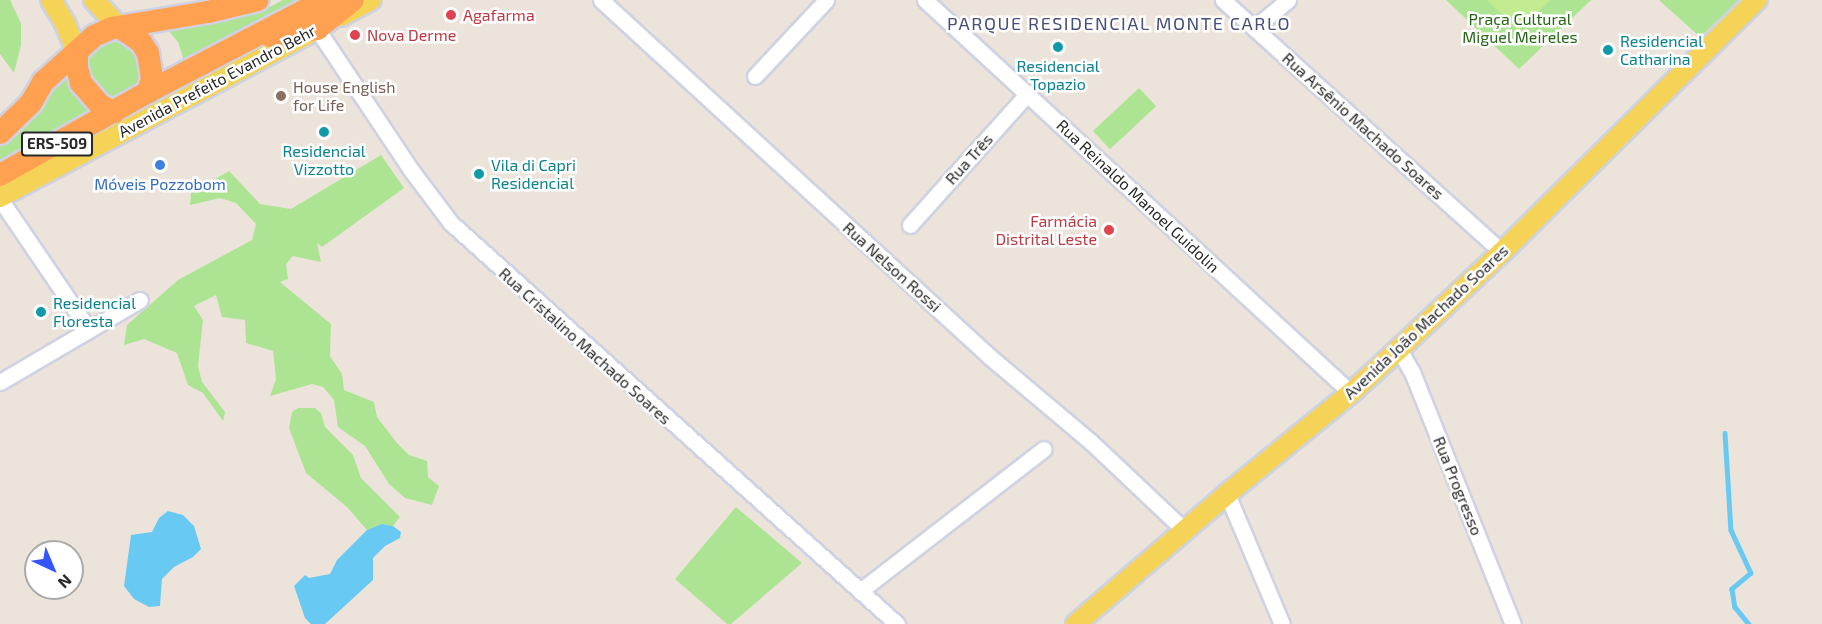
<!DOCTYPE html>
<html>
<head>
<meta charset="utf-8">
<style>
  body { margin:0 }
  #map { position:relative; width:1822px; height:624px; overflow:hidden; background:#ece4da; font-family:"Exo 2",sans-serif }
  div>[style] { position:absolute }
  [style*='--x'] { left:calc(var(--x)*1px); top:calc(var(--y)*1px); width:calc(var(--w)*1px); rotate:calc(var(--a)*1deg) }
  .green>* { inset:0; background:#ade494; transform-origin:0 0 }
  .round { border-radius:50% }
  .pitch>* { inset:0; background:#c2ec8f }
  .water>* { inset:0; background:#68caf2 }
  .stream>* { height:4.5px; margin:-2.25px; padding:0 2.25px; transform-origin:2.25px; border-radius:2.25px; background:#68caf2 }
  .roads { filter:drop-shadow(2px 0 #cfd2e2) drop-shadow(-2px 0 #cfd2e2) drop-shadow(0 2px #cfd2e2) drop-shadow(0 -2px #cfd2e2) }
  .minor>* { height:15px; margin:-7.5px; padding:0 7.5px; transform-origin:7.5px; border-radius:7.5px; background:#fff }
  .major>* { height:20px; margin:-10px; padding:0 10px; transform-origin:10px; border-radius:10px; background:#f4d356 }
  .highway>* { height:22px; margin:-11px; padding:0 11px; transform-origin:11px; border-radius:11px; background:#ffa151 }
  .dots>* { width:16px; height:16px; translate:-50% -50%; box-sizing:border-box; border:3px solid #fff; border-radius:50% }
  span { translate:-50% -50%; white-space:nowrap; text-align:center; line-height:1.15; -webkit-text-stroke:5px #fff; paint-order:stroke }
  .shield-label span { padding:2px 4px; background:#fff; border:2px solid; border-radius:4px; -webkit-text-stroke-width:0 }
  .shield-label { font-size:15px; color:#292929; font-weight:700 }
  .health-label { font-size:16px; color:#be3a42 }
  .left { translate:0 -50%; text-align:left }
  .right { translate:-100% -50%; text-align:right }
  .park-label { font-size:16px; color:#266717 }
  .culture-label { font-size:16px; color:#0d838f }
  .street-label { font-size:16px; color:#292929 }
  .education-label { font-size:16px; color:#785e54 }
  .shop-label { font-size:16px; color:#366cbe }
  .neighbourhood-label { font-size:18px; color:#48507a; letter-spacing:1.5px }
  .north { position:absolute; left:24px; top:540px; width:60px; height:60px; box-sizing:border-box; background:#fff; border:2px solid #a9a9a9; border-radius:50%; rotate:136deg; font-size:16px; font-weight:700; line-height:24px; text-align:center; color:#292929 }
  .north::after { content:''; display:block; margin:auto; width:21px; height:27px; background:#3354ff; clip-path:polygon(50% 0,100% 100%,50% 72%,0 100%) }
</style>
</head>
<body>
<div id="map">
  <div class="green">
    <i style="clip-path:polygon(0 0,10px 0,21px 23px,21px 45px,14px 73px,0 54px)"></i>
    <i style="clip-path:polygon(283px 0,311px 0,186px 67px,178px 42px,162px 23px,219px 22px,270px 7px)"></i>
    <i style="clip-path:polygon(1446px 0,1591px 0,1519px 69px)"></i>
    <i style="clip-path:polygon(1659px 0,1738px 0,1738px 2px,1700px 37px)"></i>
    <i class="round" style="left:87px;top:42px;width:56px;height:56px"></i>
    <i style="clip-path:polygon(68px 71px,77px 97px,96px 114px,0 165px,0 147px,51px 86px)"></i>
    <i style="left:1139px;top:88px;width:25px;height:63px;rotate:47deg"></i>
    <i style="clip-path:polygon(381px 155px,404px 188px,322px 247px,317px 243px,321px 262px,293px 256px,286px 264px,288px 279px,280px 282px,331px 324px,330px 356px,342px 374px,344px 390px,374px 402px,377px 417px,397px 443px,409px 455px,427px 461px,428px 477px,439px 486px,432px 505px,405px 498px,389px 484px,365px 446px,338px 427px,334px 400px,323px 387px,312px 384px,270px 396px,276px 379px,273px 351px,246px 343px,245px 320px,222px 317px,216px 295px,194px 306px,203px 320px,198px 366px,202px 382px,225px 412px,223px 421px,203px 393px,188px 385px,177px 353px,144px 339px,124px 345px,127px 325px,178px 280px,252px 240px,256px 224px,236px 203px,220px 198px,190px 205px,191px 193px,229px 171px,260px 204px,291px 209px)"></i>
    <i style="clip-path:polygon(298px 408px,315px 408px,321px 413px,325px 427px,353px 455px,361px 478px,400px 517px,393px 526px,382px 524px,367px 530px,347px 507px,306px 473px,289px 428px,292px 412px)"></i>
    <i style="clip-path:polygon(736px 507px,802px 563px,731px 624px,727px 624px,675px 579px)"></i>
  </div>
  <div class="pitch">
    <i style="clip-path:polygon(1487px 0,1550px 0,1519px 31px)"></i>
  </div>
  <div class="water">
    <i style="clip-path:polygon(168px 511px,183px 515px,194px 526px,201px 549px,193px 557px,174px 567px,162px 579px,160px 606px,149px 607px,134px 599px,124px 586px,131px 535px,152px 532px,159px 518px)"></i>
    <i style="clip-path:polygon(382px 524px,393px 526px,401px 532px,400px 538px,385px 546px,373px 558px,373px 580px,325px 624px,311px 624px,305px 618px,294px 586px,305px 575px,309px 578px,330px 574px,337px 560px,367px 530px)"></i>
  </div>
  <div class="stream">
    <i style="--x:1725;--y:433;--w:97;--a:86.5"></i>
    <i style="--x:1731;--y:530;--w:47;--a:65.1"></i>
    <i style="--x:1751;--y:573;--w:25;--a:140"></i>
    <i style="--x:1732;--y:589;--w:18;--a:81"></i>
    <i style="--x:1735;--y:607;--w:22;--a:51"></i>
  </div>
  <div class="roads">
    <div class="minor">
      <i style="--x:601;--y:0;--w:528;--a:42.54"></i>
      <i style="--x:990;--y:357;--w:132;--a:40.1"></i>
      <i style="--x:1091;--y:442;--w:129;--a:43.4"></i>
      <i style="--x:925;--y:0;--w:580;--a:42.69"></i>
      <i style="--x:1223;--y:0;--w:376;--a:42.1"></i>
      <i style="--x:1254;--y:28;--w:44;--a:-39.5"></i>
      <i style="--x:317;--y:29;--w:169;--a:56.3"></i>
      <i style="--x:411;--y:170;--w:66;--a:53"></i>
      <i style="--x:451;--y:223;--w:600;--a:41.96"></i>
      <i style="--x:755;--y:76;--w:104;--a:-46.9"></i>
      <i style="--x:0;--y:199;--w:158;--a:55.8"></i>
      <i style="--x:910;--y:225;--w:177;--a:-48.2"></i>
      <i style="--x:1399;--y:349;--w:26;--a:61"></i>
      <i style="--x:1412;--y:372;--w:271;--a:68.2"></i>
      <i style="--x:0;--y:382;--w:162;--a:-30.4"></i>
      <i style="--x:1227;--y:494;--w:141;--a:67.1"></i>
      <i style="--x:860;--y:591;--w:232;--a:-37.7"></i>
    </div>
    <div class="major">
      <i style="--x:51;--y:0;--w:27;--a:59"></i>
      <i style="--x:65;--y:23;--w:32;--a:68"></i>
      <i style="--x:94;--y:0;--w:37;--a:47"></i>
      <i style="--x:341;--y:16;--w:34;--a:-28"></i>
      <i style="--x:0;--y:197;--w:351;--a:-27.9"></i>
      <i style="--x:1076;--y:624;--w:199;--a:-40.7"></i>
      <i style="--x:1227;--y:494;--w:160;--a:-39.2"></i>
      <i style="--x:1351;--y:393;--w:65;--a:-42.5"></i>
      <i style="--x:1399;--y:349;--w:141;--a:-43.3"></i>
      <i style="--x:1502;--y:252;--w:359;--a:-44.7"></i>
    </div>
    <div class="highway">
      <i style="--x:119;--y:27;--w:27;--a:34"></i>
      <i style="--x:141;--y:42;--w:13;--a:58"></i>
      <i style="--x:148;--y:53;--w:26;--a:81"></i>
      <i style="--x:152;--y:79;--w:14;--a:107"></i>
      <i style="--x:270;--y:36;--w:48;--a:-8.5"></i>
      <i style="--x:317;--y:29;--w:46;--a:-38.9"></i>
      <i style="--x:77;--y:53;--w:15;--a:90"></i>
      <i style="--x:77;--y:68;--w:16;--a:75"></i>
      <i style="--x:81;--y:83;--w:29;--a:49"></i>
      <i style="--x:100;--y:105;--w:16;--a:27"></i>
      <i style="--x:0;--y:133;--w:43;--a:-44.1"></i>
      <i style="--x:31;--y:103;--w:24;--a:-60"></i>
      <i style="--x:43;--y:82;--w:69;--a:-42"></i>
      <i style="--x:94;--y:36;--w:20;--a:-24"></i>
      <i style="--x:112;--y:28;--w:97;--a:-9.5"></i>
      <i style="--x:208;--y:12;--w:51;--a:-13.5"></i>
      <i style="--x:0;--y:175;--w:170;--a:-29.3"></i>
      <i style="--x:148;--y:92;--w:199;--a:-27.5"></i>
    </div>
  </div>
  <div class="dots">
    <i style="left:451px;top:15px;background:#e0444e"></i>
    <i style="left:355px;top:35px;background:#e0444e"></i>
    <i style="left:1058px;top:47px;background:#0f9aa8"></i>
    <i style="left:1608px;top:50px;background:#0f9aa8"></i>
    <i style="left:281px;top:96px;background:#8d6e63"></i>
    <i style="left:324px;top:132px;background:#0f9aa8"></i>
    <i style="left:160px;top:165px;background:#3f7fe0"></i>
    <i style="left:479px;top:174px;background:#0f9aa8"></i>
    <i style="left:1109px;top:230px;background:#e0444e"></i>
    <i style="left:41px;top:312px;background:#0f9aa8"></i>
  </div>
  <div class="shield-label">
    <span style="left:57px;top:144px">ERS-509</span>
  </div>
  <div class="health-label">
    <span class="left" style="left:463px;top:15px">Agafarma</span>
    <span class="left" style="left:367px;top:35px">Nova Derme</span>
    <span class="right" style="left:1097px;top:230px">Farmácia<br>Distrital Leste</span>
  </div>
  <div class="park-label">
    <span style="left:1520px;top:28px">Praça Cultural<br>Miguel Meireles</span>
  </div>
  <div class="culture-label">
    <span class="left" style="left:1620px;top:50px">Residencial<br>Catharina</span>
    <span style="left:1058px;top:75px">Residencial<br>Topazio</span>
    <span style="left:324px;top:160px">Residencial<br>Vizzotto</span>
    <span class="left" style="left:491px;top:174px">Vila di Capri<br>Residencial</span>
    <span class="left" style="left:53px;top:312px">Residencial<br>Floresta</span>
  </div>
  <div class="street-label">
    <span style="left:217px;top:81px;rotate:-28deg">Avenida Prefeito Evandro Behr</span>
    <span style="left:1363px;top:126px;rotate:42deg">Rua Arsênio Machado Soares</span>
    <span style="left:969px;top:159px;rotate:-48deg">Rua Três</span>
    <span style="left:1138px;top:196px;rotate:43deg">Rua Reinaldo Manoel Guidolin</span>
    <span style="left:892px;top:267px;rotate:42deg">Rua Nelson Rossi</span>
    <span style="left:1426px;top:322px;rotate:-43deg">Avenida João Machado Soares</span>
    <span style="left:585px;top:346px;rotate:42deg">Rua Cristalino Machado Soares</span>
    <span style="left:1458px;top:486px;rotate:68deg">Rua Progresso</span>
  </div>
  <div class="education-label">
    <span class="left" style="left:293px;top:96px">House English<br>for Life</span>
  </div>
  <div class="shop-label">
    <span style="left:160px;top:184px">Móveis Pozzobom</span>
  </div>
  <div class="neighbourhood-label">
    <span style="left:1119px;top:23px">PARQUE RESIDENCIAL MONTE CARLO</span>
  </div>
  <div class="north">N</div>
</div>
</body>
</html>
